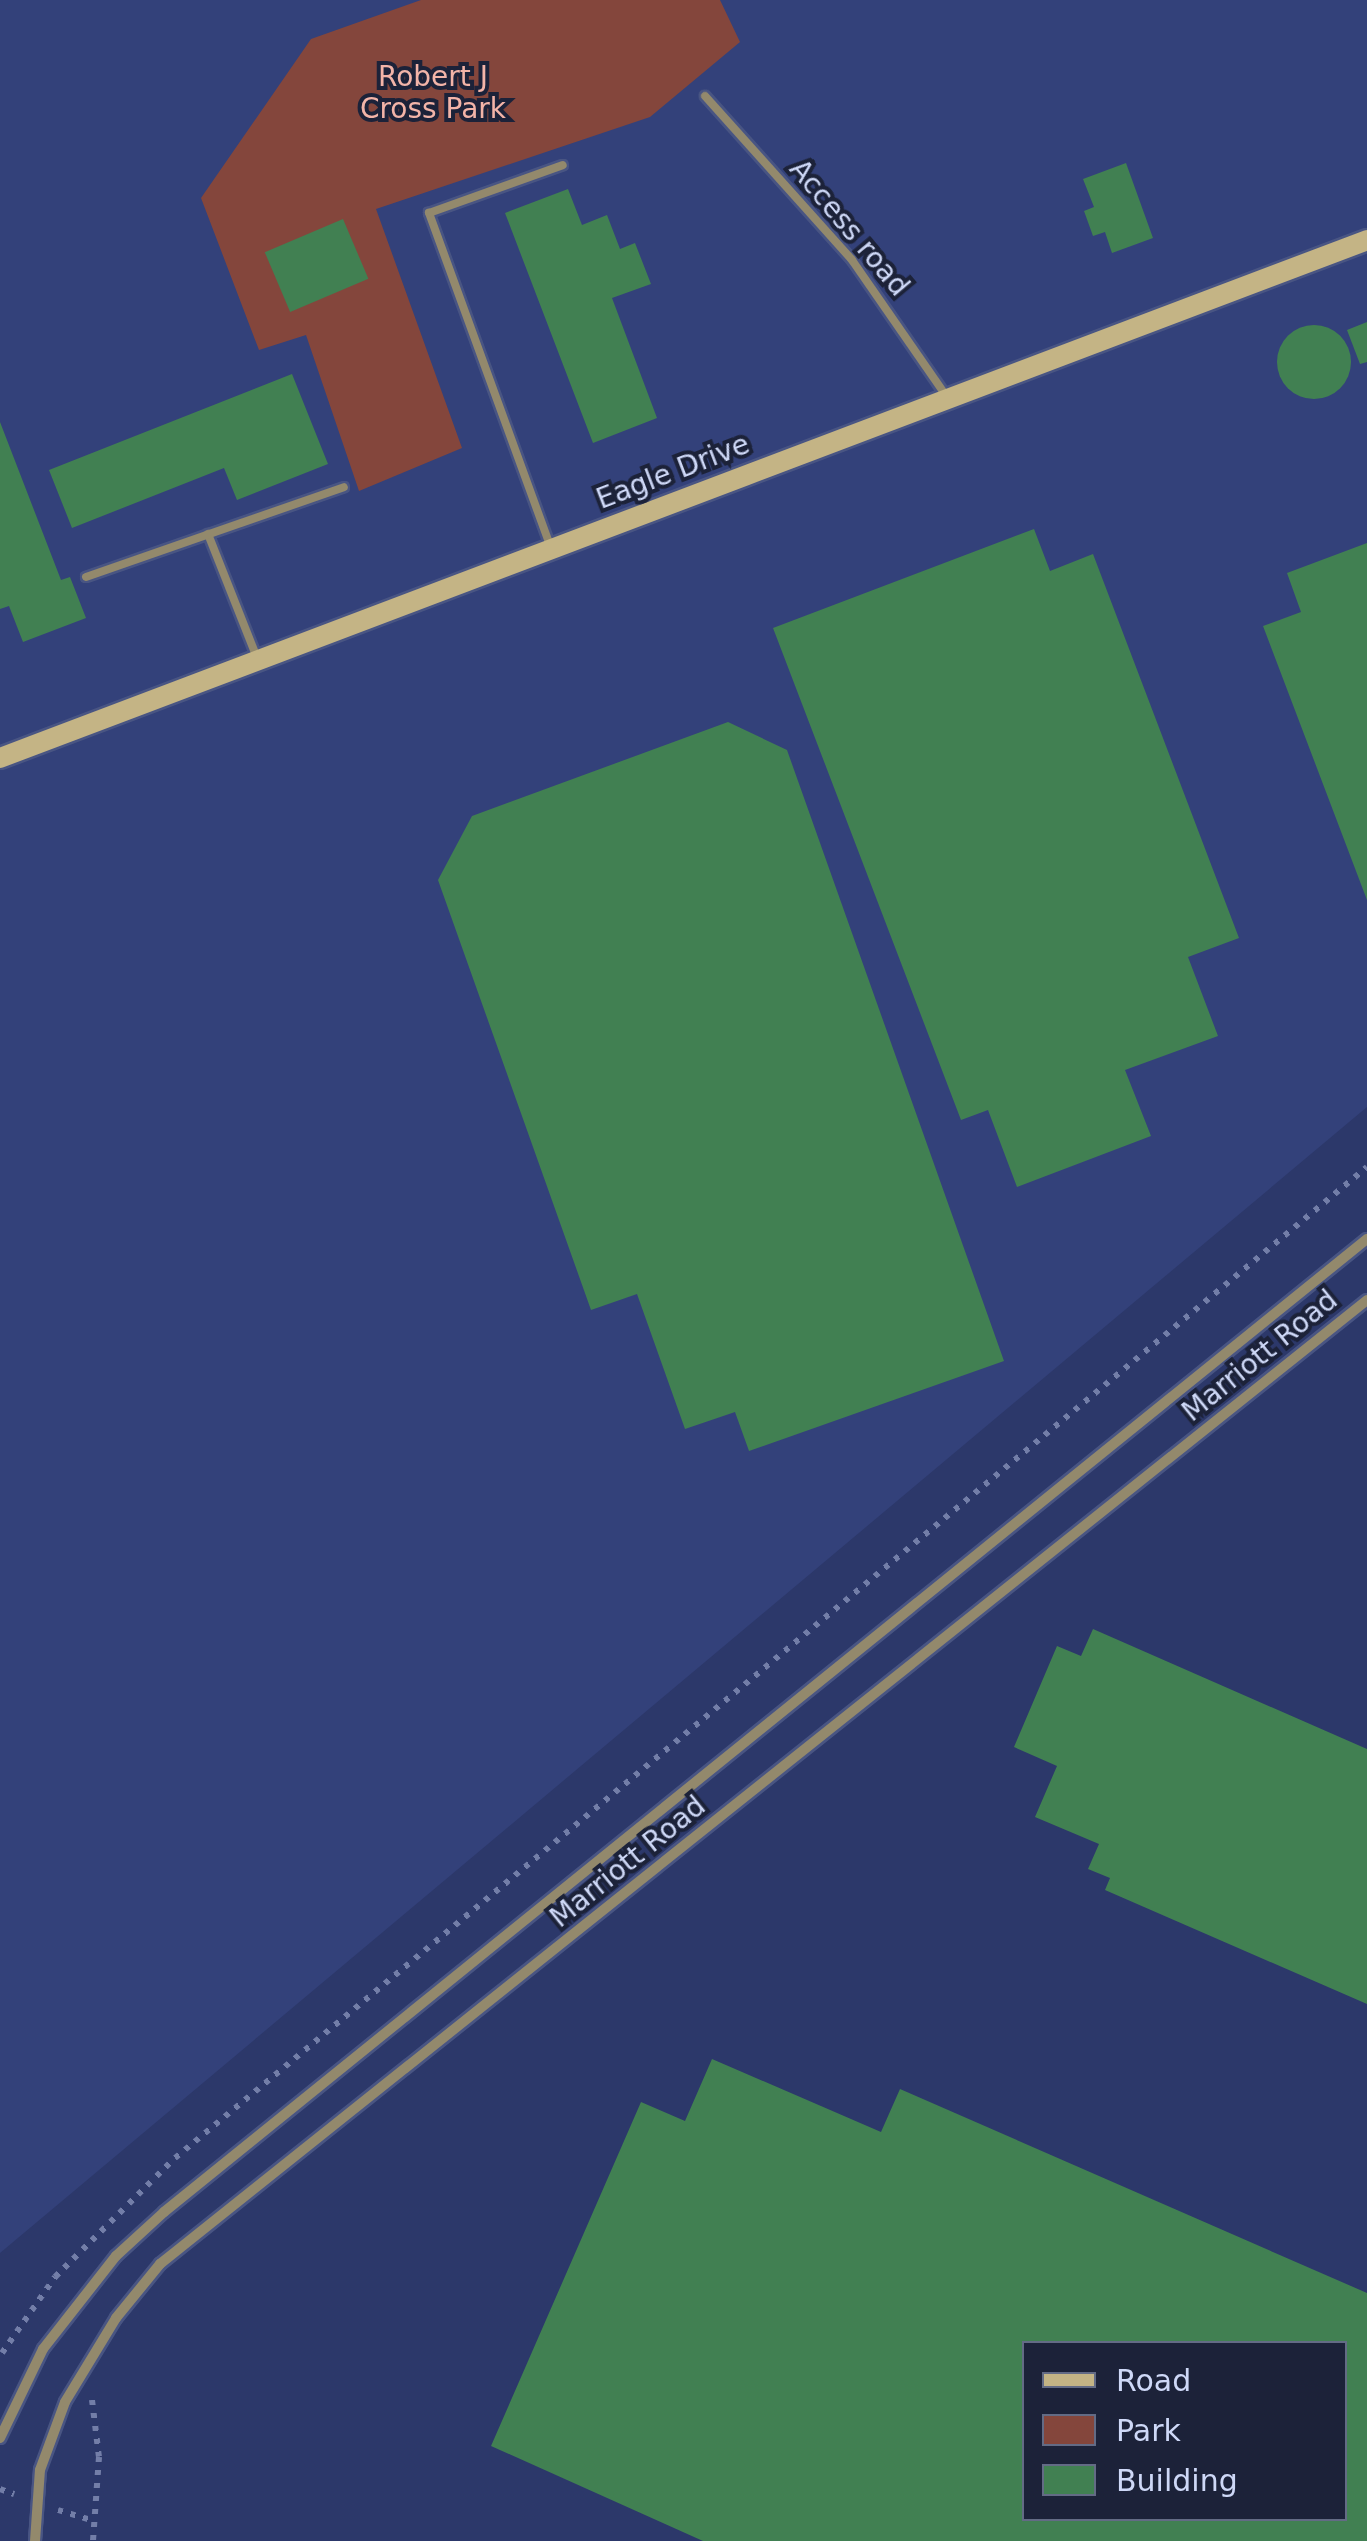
<!DOCTYPE html>
<html>
<head>
<meta charset="utf-8">
<style>
  body { margin:0 }
  #map { position:relative; width:1367px; height:2541px; overflow:hidden; background:#2c386a; font-family:"DejaVu Sans",sans-serif }
  div>[style] { position:absolute }
  [style*='--x'] { left:calc(var(--x)*1px); top:calc(var(--y)*1px); width:calc(var(--w)*1px); rotate:calc(var(--a)*1deg) }
  .built>* { inset:0; background:#33417a }
  .green>* { inset:0; background:#84463c }
  .building>* { inset:0; background:#418052; transform-origin:0 0 }
  .round { border-radius:50% }
  .path>* { height:6px; margin-top:-3px; transform-origin:0; background:repeating-linear-gradient(90deg,#737ea8 0 5px,transparent 0 13px) }
  .roads { filter:drop-shadow(2px 0 #495583) drop-shadow(-2px 0 #495583) drop-shadow(0 2px #495583) drop-shadow(0 -2px #495583) }
  .lane>* { height:8px; margin:-4px; padding:0 4px; transform-origin:4px; border-radius:4px; background:#93896c }
  .street>* { height:10px; margin:-5px; padding:0 5px; transform-origin:5px; border-radius:5px; background:#93896c }
  .secondary>* { height:20px; margin:-10px; padding:0 10px; transform-origin:10px; border-radius:10px; background:#c4b485 }
  span { translate:-50% -50%; white-space:nowrap; text-align:center; line-height:1.15; -webkit-text-stroke:8px #1c2239; paint-order:stroke }
  .park-label { font-size:28px; color:#f3b4a8 }
  .street-label { font-size:28px; color:#ced8f7 }
  .legend { position:absolute; left:1022px; top:2341px; width:325px; height:180px; box-sizing:border-box; background:#1c2239; border:2px solid #636b85; margin:0; padding:12px 18px; list-style:none; font-size:30px; color:#ced8f7 }
  .legend li { display:flex; align-items:center; gap:20px; height:50px }
  .legend b { width:50px; border:2px solid #636b85 }
</style>
</head>
<body>
<div id="map">
  <div class="built">
    <i style="clip-path:polygon(0 0,1367px 0,1367px 1107px,0 2253px)"></i>
  </div>
  <div class="green">
    <i style="clip-path:polygon(421px 0,720px 0,740px 42px,650px 117px,376px 209px,462px 448px,359px 491px,306px 335px,259px 350px,201px 198px,311px 39px)"></i>
  </div>
  <div class="building">
    <i style="clip-path:polygon(1126px 163px,1153px 238px,1112px 253px,1105px 232px,1093px 236px,1084px 211px,1094px 207px,1083px 179px)"></i>
    <i style="clip-path:polygon(568px 189px,582px 225px,607px 215px,620px 249px,635px 243px,651px 284px,612px 298px,657px 418px,593px 443px,505px 213px)"></i>
    <i style="left:343px;top:219px;width:65px;height:85px;rotate:67deg"></i>
    <i style="clip-path:polygon(1367px 322px,1367px 362px,1360px 364px,1347px 330px)"></i>
    <i class="round" style="left:1277px;top:325px;width:74px;height:74px"></i>
    <i style="clip-path:polygon(292px 374px,328px 464px,237px 500px,224px 468px,72px 528px,49px 470px)"></i>
    <i style="clip-path:polygon(0 422px,61px 580px,70px 577px,86px 618px,23px 642px,9px 606px,0 609px)"></i>
    <i style="clip-path:polygon(1034px 529px,1050px 571px,1093px 554px,1239px 938px,1188px 957px,1218px 1036px,1125px 1070px,1151px 1136px,1017px 1187px,988px 1110px,961px 1120px,773px 628px)"></i>
    <i style="clip-path:polygon(1367px 543px,1367px 900px,1263px 626px,1301px 612px,1287px 573px)"></i>
    <i style="clip-path:polygon(728px 722px,787px 750px,1004px 1361px,749px 1451px,735px 1412px,685px 1429px,637px 1294px,591px 1310px,438px 880px,472px 816px)"></i>
    <i style="clip-path:polygon(1093px 1629px,1367px 1749px,1367px 2004px,1105px 1890px,1110px 1878px,1088px 1869px,1099px 1844px,1035px 1817px,1057px 1766px,1014px 1747px,1057px 1646px,1081px 1656px)"></i>
    <i style="clip-path:polygon(evenodd,712px 2059px,881px 2132px,900px 2089px,1367px 2293px,1367px 2541px,703px 2541px,491px 2446px,641px 2102px,685px 2121px,712px 2059px,1024px 2344px,1344px 2344px,1344px 2518px,1024px 2518px,1024px 2344px)"></i>
  </div>
  <div class="path">
    <i style="--x:2;--y:2353;--w:93;--a:-55.1"></i>
    <i style="--x:55;--y:2277;--w:169;--a:-44.8"></i>
    <i style="--x:175;--y:2158;--w:1550;--a:-39.74"></i>
    <i style="--x:92;--y:2400;--w:57;--a:83"></i>
    <i style="--x:99;--y:2457;--w:84;--a:94.1"></i>
    <i style="--x:0;--y:2489;--w:15;--a:20"></i>
    <i style="--x:58;--y:2510;--w:34;--a:17"></i>
  </div>
  <div class="roads">
    <div class="lane">
      <i style="--x:705;--y:96;--w:220;--a:48.1"></i>
      <i style="--x:852;--y:260;--w:167;--a:55.3"></i>
      <i style="--x:208;--y:534;--w:136;--a:68.4"></i>
      <i style="--x:551;--y:548;--w:357;--a:-110"></i>
      <i style="--x:429;--y:213;--w:142;--a:-19.7"></i>
      <i style="--x:86;--y:577;--w:273;--a:-19.2"></i>
    </div>
    <div class="street">
      <i style="--x:0;--y:2438;--w:99;--a:-64.2"></i>
      <i style="--x:43;--y:2349;--w:118;--a:-51.9"></i>
      <i style="--x:116;--y:2256;--w:65;--a:-42.5"></i>
      <i style="--x:164;--y:2212;--w:1547;--a:-38.97"></i>
      <i style="--x:35;--y:2541;--w:71;--a:-86"></i>
      <i style="--x:40;--y:2470;--w:72;--a:-69.8"></i>
      <i style="--x:65;--y:2402;--w:98;--a:-58.7"></i>
      <i style="--x:116;--y:2318;--w:70;--a:-50.8"></i>
      <i style="--x:160;--y:2264;--w:1545;--a:-38.61"></i>
    </div>
    <div class="secondary">
      <i style="--x:0;--y:758;--w:1462;--a:-20.75"></i>
    </div>
  </div>
  <div class="park-label">
    <span style="left:433px;top:93px">Robert J<br>Cross Park</span>
  </div>
  <div class="street-label">
    <span style="left:849px;top:228px;rotate:50deg">Access road</span>
    <span style="left:673px;top:472px;rotate:-21deg">Eagle Drive</span>
    <span style="left:1260px;top:1356px;rotate:-39deg">Marriott Road</span>
    <span style="left:628px;top:1862px;rotate:-39deg">Marriott Road</span>
  </div>
  <ul class="legend">
  <li><b style="height:12px;background:#c4b485"></b>Road</li>
  <li><b style="height:28px;background:#84463c"></b>Park</li>
  <li><b style="height:28px;background:#418052"></b>Building</li>
  </ul>
</div>
</body>
</html>
